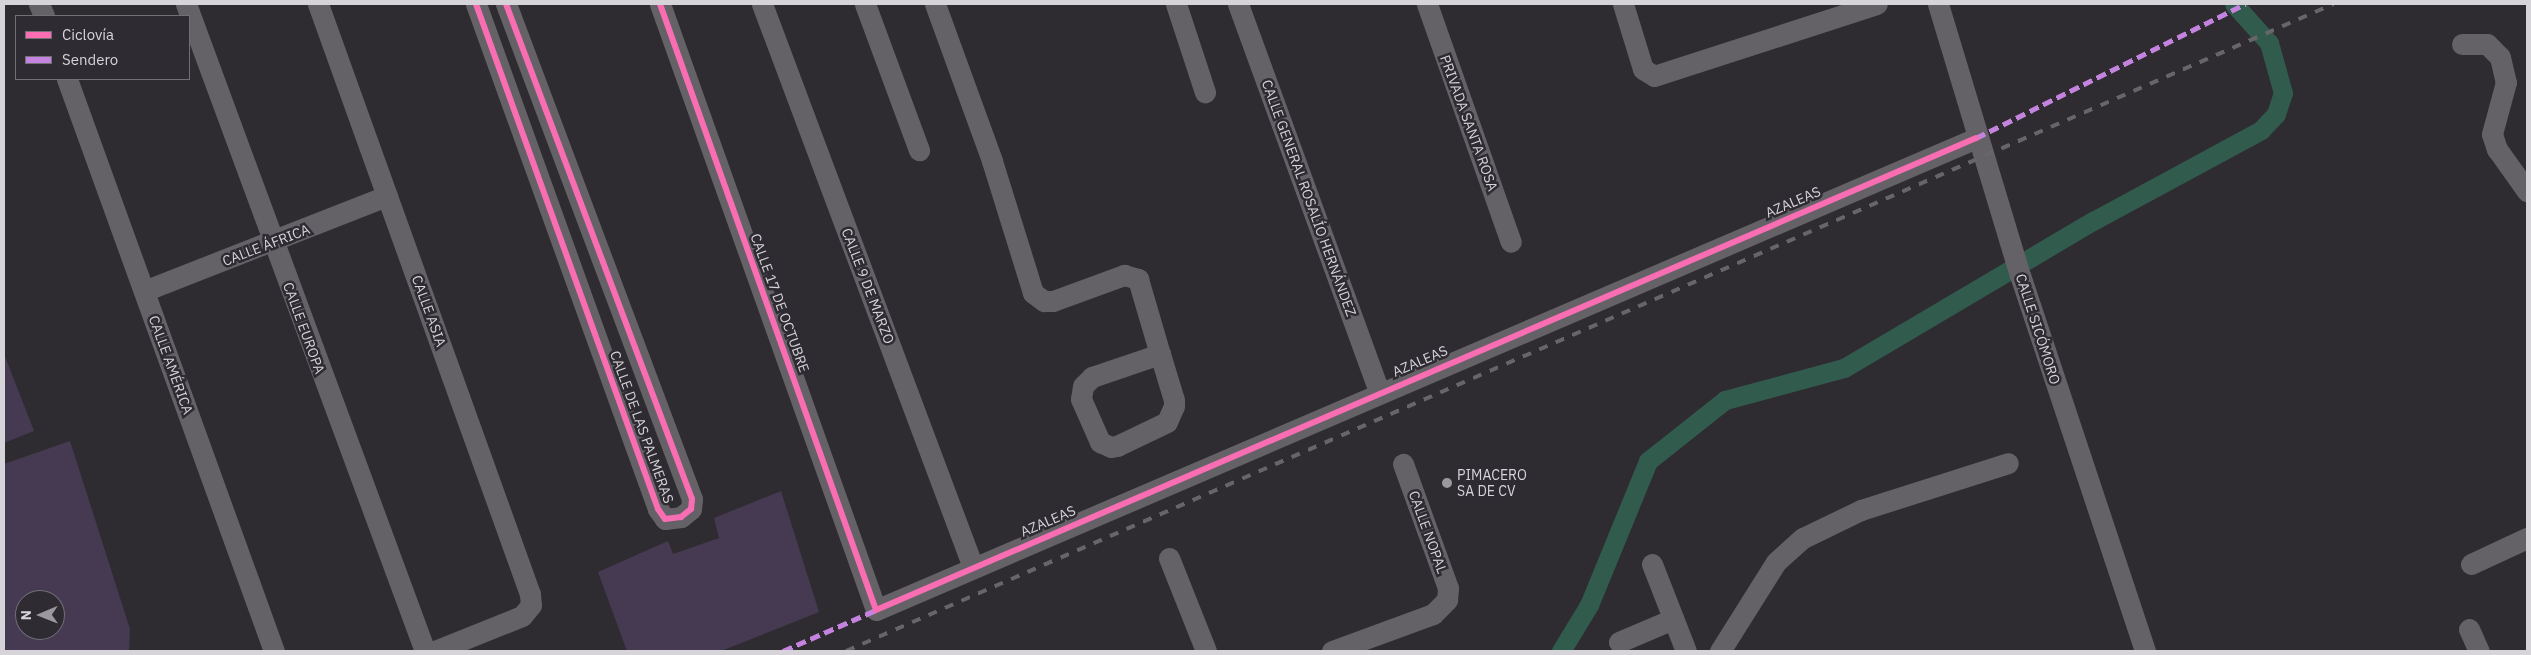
<!DOCTYPE html>
<html>
<head>
<meta charset="utf-8">
<style>
  body { margin:0 }
  #map { position:relative; width:2531px; height:655px; overflow:hidden; background:#2f2c31; font-family:"IBM Plex Sans",sans-serif }
  div>[style] { position:absolute }
  [style*='--x'] { left:calc(var(--x)*1px); top:calc(var(--y)*1px); width:calc(var(--w)*1px); rotate:calc(var(--a)*1deg) }
  .green>* { inset:0; background:#453a51 }
  .canal>* { height:19px; margin:-9.5px; padding:0 9.5px; transform-origin:9.5px; border-radius:9.5px; background:#315b4d }
  .minor>* { height:21px; margin:-10.5px; padding:0 10.5px; transform-origin:10.5px; border-radius:10.5px; background:#656267 }
  .rail>* { height:4px; margin-top:-2px; transform-origin:0; background:repeating-linear-gradient(90deg,#666568 0 9px,transparent 0 18px) }
  .quiet>* { height:5px; margin-top:-2.5px; transform-origin:0; background:repeating-linear-gradient(90deg,#c483df 0 10px,transparent 0 15px) }
  .cycleway>* { height:6px; margin:-3px; padding:0 3px; transform-origin:3px; border-radius:3px; background:#f96db3 }
  .dots>* { width:14px; height:14px; translate:-50% -50%; box-sizing:border-box; border:2px solid #2f2b32; border-radius:50% }
  span { translate:-50% -50%; white-space:nowrap; text-align:center; line-height:1.15; -webkit-text-stroke:5px #2f2b32; paint-order:stroke }
  .street-label { font-size:14px; color:#d6d4d9 }
  .poi-label { font-size:14px; color:#d6d4d9 }
  .left { translate:0 -50%; text-align:left }
  .frame { position:absolute; inset:0; border:5px solid #d6d4d9; pointer-events:none }
  .legend { position:absolute; left:15px; top:15px; width:175px; height:65px; box-sizing:border-box; background:#2f2b32; border:1px solid #726f75; margin:0; padding:6px 9px; list-style:none; font-size:15px; color:#d6d4d9 }
  .legend li { display:flex; align-items:center; gap:10px; height:25px }
  .legend b { width:25px; border:1px solid #726f75 }
  .north { position:absolute; left:15px; top:590px; width:50px; height:50px; box-sizing:border-box; background:#2f2b32; border:1px solid #726f75; border-radius:50%; rotate:269deg; font-size:14px; font-weight:700; line-height:20px; text-align:center; color:#d6d4d9 }
  .north::after { content:''; display:block; margin:auto; width:18px; height:22px; background:#9c999e; clip-path:polygon(50% 0,100% 100%,50% 72%,0 100%) }
</style>
</head>
<body>
<div id="map">
  <div class="green">
    <i style="clip-path:polygon(4px 354px,34px 431px,4px 443px)"></i>
    <i style="clip-path:polygon(evenodd,70px 441px,130px 629px,129px 651px,4px 651px,4px 464px,70px 441px,25px 600px,55px 600px,55px 630px,25px 630px,25px 600px)"></i>
    <i style="clip-path:polygon(781px 491px,819px 612px,721px 651px,627px 651px,598px 572px,668px 541px,673px 554px,719px 538px,714px 518px)"></i>
  </div>
  <div class="canal">
    <i style="--x:1561;--y:651;--w:54;--a:-58.7"></i>
    <i style="--x:1589;--y:605;--w:156;--a:-67.7"></i>
    <i style="--x:1648;--y:461;--w:98;--a:-38.4"></i>
    <i style="--x:1725;--y:400;--w:123;--a:-15.1"></i>
    <i style="--x:1844;--y:368;--w:289;--a:-30.6"></i>
    <i style="--x:2093;--y:221;--w:191;--a:-28.4"></i>
    <i style="--x:2261;--y:130;--w:22;--a:-47"></i>
    <i style="--x:2276;--y:114;--w:22;--a:-72"></i>
    <i style="--x:2283;--y:93;--w:52;--a:-105.6"></i>
    <i style="--x:2269;--y:43;--w:52;--a:-131.9"></i>
  </div>
  <div class="minor">
    <i style="--x:39;--y:4;--w:13;--a:67"></i>
    <i style="--x:186;--y:4;--w:690;--a:69.73"></i>
    <i style="--x:318;--y:4;--w:627;--a:70.24"></i>
    <i style="--x:530;--y:594;--w:11;--a:85"></i>
    <i style="--x:531;--y:605;--w:14;--a:129"></i>
    <i style="--x:522;--y:616;--w:94;--a:158.1"></i>
    <i style="--x:476;--y:4;--w:537;--a:70.18"></i>
    <i style="--x:658;--y:509;--w:12;--a:55"></i>
    <i style="--x:665;--y:519;--w:16;--a:-7"></i>
    <i style="--x:681;--y:517;--w:13;--a:-39"></i>
    <i style="--x:691;--y:509;--w:10;--a:-84"></i>
    <i style="--x:692;--y:499;--w:529;--a:-110.59"></i>
    <i style="--x:660;--y:4;--w:643;--a:70.38"></i>
    <i style="--x:876;--y:610;--w:1197;--a:-23.22"></i>
    <i style="--x:762;--y:4;--w:601;--a:69.46"></i>
    <i style="--x:865;--y:4;--w:156;--a:69.7"></i>
    <i style="--x:935;--y:4;--w:167;--a:70"></i>
    <i style="--x:992;--y:161;--w:138;--a:72.7"></i>
    <i style="--x:1033;--y:293;--w:14;--a:36"></i>
    <i style="--x:1044;--y:301;--w:9;--a:0"></i>
    <i style="--x:1053;--y:301;--w:76;--a:-20.1"></i>
    <i style="--x:1124;--y:275;--w:15;--a:16"></i>
    <i style="--x:1138;--y:279;--w:78;--a:73.7"></i>
    <i style="--x:1160;--y:354;--w:48;--a:73.1"></i>
    <i style="--x:1174;--y:400;--w:6;--a:90"></i>
    <i style="--x:1174;--y:406;--w:17;--a:114"></i>
    <i style="--x:1167;--y:422;--w:55;--a:154.4"></i>
    <i style="--x:1117;--y:446;--w:6;--a:171"></i>
    <i style="--x:1111;--y:447;--w:12;--a:-156"></i>
    <i style="--x:1100;--y:442;--w:47;--a:-113.8"></i>
    <i style="--x:1081;--y:399;--w:13;--a:-81"></i>
    <i style="--x:1083;--y:386;--w:13;--a:-45"></i>
    <i style="--x:1092;--y:377;--w:72;--a:-18.7"></i>
    <i style="--x:1176;--y:4;--w:93;--a:71.8"></i>
    <i style="--x:1238;--y:4;--w:413;--a:70"></i>
    <i style="--x:1427;--y:4;--w:252;--a:70.6"></i>
    <i style="--x:1623;--y:4;--w:68;--a:72.9"></i>
    <i style="--x:1643;--y:69;--w:13;--a:32"></i>
    <i style="--x:1654;--y:76;--w:234;--a:-17.9"></i>
    <i style="--x:1938;--y:4;--w:283;--a:73.2"></i>
    <i style="--x:2020;--y:275;--w:396;--a:71.6"></i>
    <i style="--x:2462;--y:44;--w:25;--a:0"></i>
    <i style="--x:2487;--y:44;--w:18;--a:45"></i>
    <i style="--x:2500;--y:57;--w:26;--a:77"></i>
    <i style="--x:2506;--y:82;--w:54;--a:105.1"></i>
    <i style="--x:2492;--y:134;--w:16;--a:72"></i>
    <i style="--x:2497;--y:149;--w:52;--a:54.5"></i>
    <i style="--x:67;--y:79;--w:608;--a:70.11"></i>
    <i style="--x:144;--y:291;--w:261;--a:-21.4"></i>
    <i style="--x:1169;--y:558;--w:100;--a:68.3"></i>
    <i style="--x:1652;--y:564;--w:93;--a:68.7"></i>
    <i style="--x:2471;--y:564;--w:62;--a:-24.9"></i>
    <i style="--x:2469;--y:629;--w:24;--a:66"></i>
    <i style="--x:1619;--y:642;--w:59;--a:-23.1"></i>
    <i style="--x:1332;--y:651;--w:108;--a:-20.1"></i>
    <i style="--x:1433;--y:614;--w:20;--a:-45"></i>
    <i style="--x:1447;--y:600;--w:12;--a:-85"></i>
    <i style="--x:1448;--y:588;--w:132;--a:-109.9"></i>
    <i style="--x:1720;--y:651;--w:105;--a:-57.8"></i>
    <i style="--x:1776;--y:562;--w:36;--a:-42"></i>
    <i style="--x:1803;--y:538;--w:64;--a:-25.8"></i>
    <i style="--x:1861;--y:510;--w:154;--a:-17.7"></i>
  </div>
  <div class="rail">
    <i style="--x:846;--y:651;--w:1622;--a:-23.51"></i>
  </div>
  <div class="quiet">
    <i style="--x:1976;--y:138;--w:301;--a:-26.5"></i>
    <i style="--x:783;--y:651;--w:102;--a:-23.8"></i>
  </div>
  <div class="cycleway">
    <i style="--x:476;--y:4;--w:537;--a:70.18"></i>
    <i style="--x:658;--y:509;--w:12;--a:55"></i>
    <i style="--x:665;--y:519;--w:16;--a:-7"></i>
    <i style="--x:681;--y:517;--w:13;--a:-39"></i>
    <i style="--x:691;--y:509;--w:10;--a:-84"></i>
    <i style="--x:692;--y:499;--w:529;--a:-110.59"></i>
    <i style="--x:660;--y:4;--w:643;--a:70.38"></i>
    <i style="--x:876;--y:610;--w:1197;--a:-23.22"></i>
  </div>
  <div class="dots">
    <i style="left:1447px;top:483px;background:#9c999e"></i>
  </div>
  <div class="street-label">
    <span style="left:1469px;top:123px;rotate:70deg">PRIVADA SANTA ROSA</span>
    <span style="left:1309px;top:198px;rotate:70deg">CALLE GENERAL ROSALÍO HERNÁNDEZ</span>
    <span style="left:1793px;top:202px;rotate:-23deg">AZALEAS</span>
    <span style="left:266px;top:245px;rotate:-21deg">CALLE ÁFRICA</span>
    <span style="left:868px;top:286px;rotate:69deg">CALLE 9 DE MARZO</span>
    <span style="left:780px;top:303px;rotate:70deg">CALLE 17 DE OCTUBRE</span>
    <span style="left:429px;top:311px;rotate:70deg">CALLE ASIA</span>
    <span style="left:304px;top:328px;rotate:70deg">CALLE EUROPA</span>
    <span style="left:2038px;top:329px;rotate:72deg">CALLE SICÓMORO</span>
    <span style="left:1420px;top:361px;rotate:-23deg">AZALEAS</span>
    <span style="left:171px;top:365px;rotate:70deg">CALLE AMÉRICA</span>
    <span style="left:642px;top:427px;rotate:70deg">CALLE DE LAS PALMERAS</span>
    <span style="left:1048px;top:521px;rotate:-23deg">AZALEAS</span>
    <span style="left:1428px;top:532px;rotate:70deg">CALLE NOPAL</span>
  </div>
  <div class="poi-label">
    <span class="left" style="left:1457px;top:483px">PIMACERO<br>SA DE CV</span>
  </div>
  <div class="frame"></div>
  <ul class="legend">
  <li><b style="height:6px;background:#f96db3"></b>Ciclovía</li>
  <li><b style="height:6px;background:#c483df"></b>Sendero</li>
  </ul>
  <div class="north">N</div>
</div>
</body>
</html>
